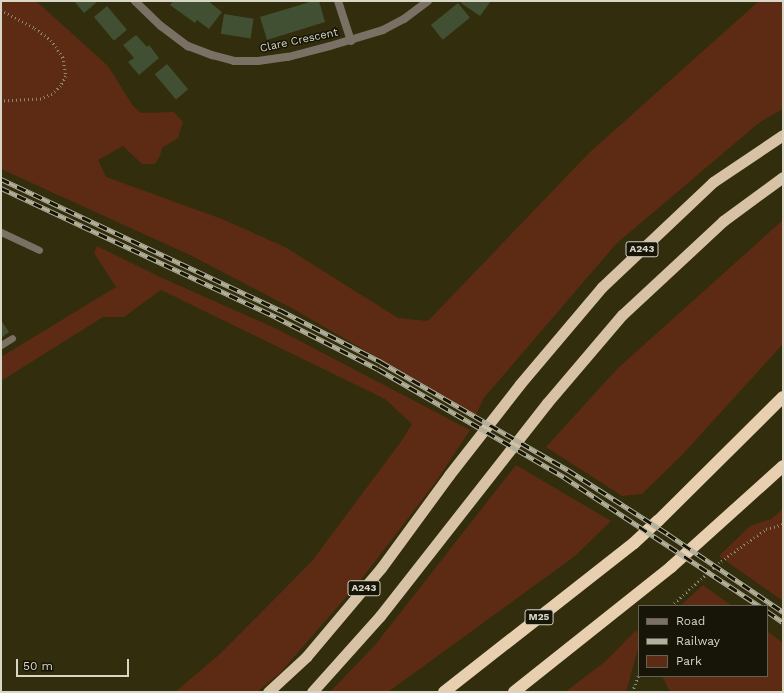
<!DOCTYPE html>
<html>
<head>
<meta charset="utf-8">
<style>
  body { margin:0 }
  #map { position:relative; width:784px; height:693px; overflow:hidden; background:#312d0d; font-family:"Work Sans",sans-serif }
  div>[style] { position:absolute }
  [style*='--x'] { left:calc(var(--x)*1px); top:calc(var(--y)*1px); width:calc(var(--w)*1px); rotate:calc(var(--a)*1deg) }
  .green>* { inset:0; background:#5d2b13 }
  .building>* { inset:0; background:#415033; transform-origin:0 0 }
  .path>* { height:2.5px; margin-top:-1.25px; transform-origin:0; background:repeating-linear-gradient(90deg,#8c8971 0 1px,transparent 0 4px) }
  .service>* { height:7px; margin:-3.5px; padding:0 3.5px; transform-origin:3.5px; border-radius:3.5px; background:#7a7064 }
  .minor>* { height:8px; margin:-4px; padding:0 4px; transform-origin:4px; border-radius:4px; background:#7a7064 }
  .trunk>* { height:11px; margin:-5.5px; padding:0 5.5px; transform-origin:5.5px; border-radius:5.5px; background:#d8c2a6 }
  .motorway>* { height:12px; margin:-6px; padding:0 6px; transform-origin:6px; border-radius:6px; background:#e7cfb0 }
  .rail>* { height:4.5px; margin-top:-2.25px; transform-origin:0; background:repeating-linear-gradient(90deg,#171508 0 9px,#b2b09b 0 18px); box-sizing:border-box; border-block:1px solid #b2b09b }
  span { translate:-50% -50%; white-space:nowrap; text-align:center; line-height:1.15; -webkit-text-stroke:3px #171508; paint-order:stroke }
  .shield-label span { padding:1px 3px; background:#171508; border:1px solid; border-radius:3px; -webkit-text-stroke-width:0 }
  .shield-label { font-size:10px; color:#d8d6c4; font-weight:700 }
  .street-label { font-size:11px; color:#d8d6c4 }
  .frame { position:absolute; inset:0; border:2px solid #d8d6c4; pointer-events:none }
  .legend { position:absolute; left:638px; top:605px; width:130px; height:72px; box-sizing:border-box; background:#171508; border:1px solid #646253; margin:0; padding:5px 7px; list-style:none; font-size:12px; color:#d8d6c4 }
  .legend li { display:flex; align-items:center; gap:8px; height:20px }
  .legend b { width:20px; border:1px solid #646253 }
  .scale { position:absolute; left:16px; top:659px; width:113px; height:18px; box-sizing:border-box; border:2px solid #d8d6c4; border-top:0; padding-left:5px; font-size:12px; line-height:14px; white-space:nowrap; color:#d8d6c4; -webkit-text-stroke:3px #171508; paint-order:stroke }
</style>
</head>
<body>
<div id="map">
  <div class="green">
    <i style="clip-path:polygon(1px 1px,36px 1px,108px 66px,133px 106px,141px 113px,174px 112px,183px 122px,178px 138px,162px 148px,160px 156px,155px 164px,142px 164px,123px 146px,98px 160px,106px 177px,222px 219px,285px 247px,398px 318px,428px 321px,589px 153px,759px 1px,783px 1px,783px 109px,760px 122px,616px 244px,483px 399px,476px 415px,297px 311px,190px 255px,1px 169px)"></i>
    <i style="clip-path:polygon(783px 220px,783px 344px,682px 455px,642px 494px,622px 496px,546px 447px,617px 369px)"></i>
    <i style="clip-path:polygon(97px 246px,160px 277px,277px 329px,470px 430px,435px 483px,360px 581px,280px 673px,257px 692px,175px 692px,220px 654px,312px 561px,400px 443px,412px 424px,385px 399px,161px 290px,124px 317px,103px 317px,1px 381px,1px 357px,116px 287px,94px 253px)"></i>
    <i style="clip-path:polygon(516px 465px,611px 521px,575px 556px,388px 692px,330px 692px,375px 645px)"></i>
    <i style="clip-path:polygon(783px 509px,783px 601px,719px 556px,750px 526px,771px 519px)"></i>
    <i style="clip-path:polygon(703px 585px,732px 606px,680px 606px)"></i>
    <i style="clip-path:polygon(636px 630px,639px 636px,639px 645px,627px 689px,624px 692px,565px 692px,606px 661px)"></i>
    <i style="clip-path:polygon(767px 631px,783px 643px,783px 692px,674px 692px,669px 690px,662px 676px,767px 676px)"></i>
  </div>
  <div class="building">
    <i style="clip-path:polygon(74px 1px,96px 1px,97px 2px,84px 13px)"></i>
    <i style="clip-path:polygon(173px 1px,208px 1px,222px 12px,209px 29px,197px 20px,195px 23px,170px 5px)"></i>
    <i style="clip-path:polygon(313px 1px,319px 1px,325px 22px,267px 40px,260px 17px)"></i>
    <i style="clip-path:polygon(463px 1px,491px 1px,480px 16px,461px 3px)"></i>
    <i style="left:458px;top:3px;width:19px;height:35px;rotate:51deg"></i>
    <i style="left:107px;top:6px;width:31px;height:17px;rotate:50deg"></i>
    <i style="left:224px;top:14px;width:30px;height:20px;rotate:9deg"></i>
    <i style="clip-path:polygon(136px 35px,147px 47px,149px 45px,159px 58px,139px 75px,128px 62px,134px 58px,123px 45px)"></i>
    <i style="left:167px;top:64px;width:33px;height:16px;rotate:50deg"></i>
    <i style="clip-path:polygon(1px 320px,9px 332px,1px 338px)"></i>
  </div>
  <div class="path">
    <i style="--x:1;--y:10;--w:38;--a:28"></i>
    <i style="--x:35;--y:28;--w:20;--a:37"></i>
    <i style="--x:51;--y:40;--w:21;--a:55"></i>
    <i style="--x:63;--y:57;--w:19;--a:81"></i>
    <i style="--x:66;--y:76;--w:11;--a:117"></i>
    <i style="--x:61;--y:86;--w:12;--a:138"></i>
    <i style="--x:52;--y:94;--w:12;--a:156"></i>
    <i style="--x:41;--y:99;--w:40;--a:177.1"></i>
    <i style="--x:671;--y:606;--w:67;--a:-42"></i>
    <i style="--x:721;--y:561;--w:55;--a:-35.4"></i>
    <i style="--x:766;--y:529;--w:18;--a:-16"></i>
    <i style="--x:632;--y:692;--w:19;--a:-69"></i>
  </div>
  <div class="service">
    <i style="--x:1;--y:232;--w:42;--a:25.3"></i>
    <i style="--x:1;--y:345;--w:13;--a:-32"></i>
  </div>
  <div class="minor">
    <i style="--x:135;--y:1;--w:36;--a:44"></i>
    <i style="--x:161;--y:26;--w:34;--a:37"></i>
    <i style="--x:188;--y:46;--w:26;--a:21"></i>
    <i style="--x:212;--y:55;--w:23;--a:15"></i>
    <i style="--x:234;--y:61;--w:24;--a:0"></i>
    <i style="--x:258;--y:61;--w:30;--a:-8"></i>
    <i style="--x:288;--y:57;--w:43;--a:-14.7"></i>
    <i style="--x:330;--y:46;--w:55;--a:-16.8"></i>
    <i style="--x:383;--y:30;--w:24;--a:-28"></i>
    <i style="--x:404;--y:19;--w:30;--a:-37"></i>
    <i style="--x:338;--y:1;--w:42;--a:72"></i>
  </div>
  <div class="trunk">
    <i style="--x:268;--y:692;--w:52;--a:-42.6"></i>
    <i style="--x:306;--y:657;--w:116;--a:-49.9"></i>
    <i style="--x:381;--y:568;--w:115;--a:-53.8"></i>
    <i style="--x:449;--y:475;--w:115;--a:-52"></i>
    <i style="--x:520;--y:384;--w:127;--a:-49.8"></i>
    <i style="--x:602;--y:287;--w:153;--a:-43.4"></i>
    <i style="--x:713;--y:182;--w:84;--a:-33.9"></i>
    <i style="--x:312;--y:692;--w:102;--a:-48.2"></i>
    <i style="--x:380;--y:616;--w:271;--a:-51.9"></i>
    <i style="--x:547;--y:403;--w:116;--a:-49.6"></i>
    <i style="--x:622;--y:315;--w:138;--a:-42.9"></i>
    <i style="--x:723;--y:221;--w:74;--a:-36.3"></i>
  </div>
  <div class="motorway">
    <i style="--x:444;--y:692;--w:241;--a:-38.1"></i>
    <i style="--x:634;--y:543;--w:33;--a:-43"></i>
    <i style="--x:658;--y:521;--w:176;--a:-44.8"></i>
    <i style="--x:514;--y:692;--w:201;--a:-38.5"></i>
    <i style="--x:671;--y:567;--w:151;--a:-42"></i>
  </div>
  <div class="rail">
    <i style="--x:1;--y:179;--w:308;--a:25.2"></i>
    <i style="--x:280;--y:310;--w:114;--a:27.2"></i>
    <i style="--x:381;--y:362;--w:216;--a:30"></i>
    <i style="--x:568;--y:470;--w:119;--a:32.6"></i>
    <i style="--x:668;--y:534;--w:139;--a:34.1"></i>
    <i style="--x:1;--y:188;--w:304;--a:25.1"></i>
    <i style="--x:276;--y:317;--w:114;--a:27"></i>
    <i style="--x:378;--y:369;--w:215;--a:30.1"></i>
    <i style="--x:564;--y:477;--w:235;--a:33.4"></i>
    <i style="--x:767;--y:611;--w:19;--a:35"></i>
  </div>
  <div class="shield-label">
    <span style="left:642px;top:249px">A243</span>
    <span style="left:364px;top:588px">A243</span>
    <span style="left:539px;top:617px">M25</span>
  </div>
  <div class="street-label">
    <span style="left:299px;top:41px;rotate:-12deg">Clare Crescent</span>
  </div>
  <div class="frame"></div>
  <ul class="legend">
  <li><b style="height:5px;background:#7a7064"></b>Road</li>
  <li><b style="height:5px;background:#b2b09b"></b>Railway</li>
  <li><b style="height:11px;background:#5d2b13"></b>Park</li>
  </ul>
  <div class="scale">50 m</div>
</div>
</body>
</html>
